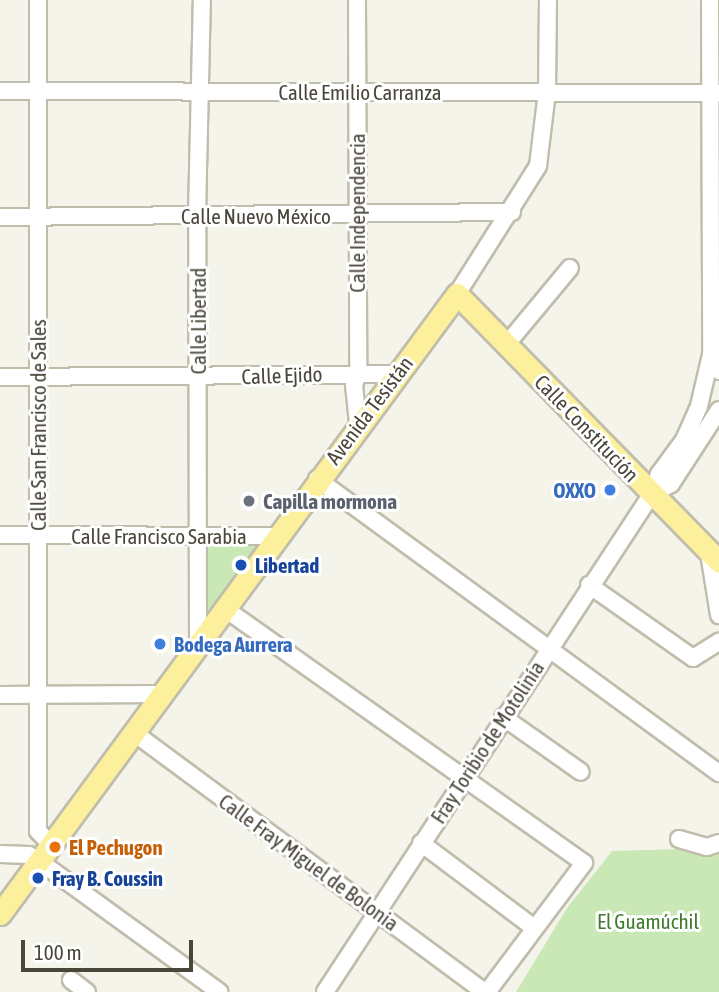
<!DOCTYPE html>
<html>
<head>
<meta charset="utf-8">
<style>
  body { margin:0 }
  #map { position:relative; width:719px; height:992px; overflow:hidden; background:#f5f4eb; font-family:"Asap Condensed",sans-serif }
  div>[style] { position:absolute }
  [style*='--x'] { left:calc(var(--x)*1px); top:calc(var(--y)*1px); width:calc(var(--w)*1px); rotate:calc(var(--a)*1deg) }
  .green>* { inset:0; background:#c9e8b5 }
  .roads { filter:drop-shadow(2px 0 #c1bdad) drop-shadow(-2px 0 #c1bdad) drop-shadow(0 2px #c1bdad) drop-shadow(0 -2px #c1bdad) }
  .minor>* { height:16px; margin:-8px; padding:0 8px; transform-origin:8px; border-radius:8px; background:#fff }
  .major>* { height:21px; margin:-10.5px; padding:0 10.5px; transform-origin:10.5px; border-radius:10.5px; background:#fcf09d }
  .dots>* { width:19px; height:19px; translate:-50% -50%; box-sizing:border-box; border:4px solid #fff; border-radius:50% }
  span { translate:-50% -50%; white-space:nowrap; text-align:center; line-height:1.15; -webkit-text-stroke:6px #fff; paint-order:stroke }
  .street-label { font-size:21px; color:#494539 }
  .shop-label { font-size:21px; color:#366cbe; font-weight:700 }
  .right { translate:-100% -50%; text-align:right }
  .left { translate:0 -50%; text-align:left }
  .worship-label { font-size:21px; color:#5b616d; font-weight:700 }
  .transit-label { font-size:21px; color:#164399; font-weight:700 }
  .food-label { font-size:21px; color:#c56008; font-weight:700 }
  .park-label { font-size:21px; color:#3e7b2c }
  .scale { position:absolute; left:21px; top:940px; width:172px; height:32px; box-sizing:border-box; border:4px solid #494539; border-top:0; padding-left:9px; font-size:21px; line-height:24px; white-space:nowrap; color:#494539; -webkit-text-stroke:5px #fff; paint-order:stroke }
</style>
</head>
<body>
<div id="map">
  <div class="green">
    <i style="clip-path:polygon(202px 539px,266px 539px,203px 621px)"></i>
    <i style="clip-path:polygon(719px 848px,719px 992px,516px 992px,567px 908px,612px 851px)"></i>
  </div>
  <div class="roads">
    <div class="minor">
      <i style="--x:38;--y:0;--w:831;--a:90"></i>
      <i style="--x:38;--y:831;--w:19;--a:47"></i>
      <i style="--x:357;--y:0;--w:373;--a:89.8"></i>
      <i style="--x:358;--y:373;--w:13;--a:108"></i>
      <i style="--x:354;--y:385;--w:39;--a:84"></i>
      <i style="--x:710;--y:0;--w:355;--a:89.8"></i>
      <i style="--x:711;--y:355;--w:18;--a:63"></i>
      <i style="--x:0;--y:91;--w:719;--a:0.16"></i>
      <i style="--x:0;--y:217;--w:512;--a:-0.56"></i>
      <i style="--x:457;--y:294;--w:151;--a:-57.7"></i>
      <i style="--x:538;--y:166;--w:75;--a:-83.1"></i>
      <i style="--x:547;--y:92;--w:92;--a:-89.4"></i>
      <i style="--x:506;--y:345;--w:100;--a:-50.3"></i>
      <i style="--x:0;--y:377;--w:396;--a:-0.4"></i>
      <i style="--x:317;--y:479;--w:498;--a:36.2"></i>
      <i style="--x:651;--y:495;--w:23;--a:-29"></i>
      <i style="--x:671;--y:484;--w:88;--a:-57"></i>
      <i style="--x:0;--y:535;--w:277;--a:0.2"></i>
      <i style="--x:709;--y:553;--w:63;--a:80.8"></i>
      <i style="--x:589;--y:585;--w:127;--a:35.1"></i>
      <i style="--x:693;--y:658;--w:31;--a:-32"></i>
      <i style="--x:224;--y:608;--w:441;--a:35.3"></i>
      <i style="--x:584;--y:863;--w:161;--a:126.9"></i>
      <i style="--x:198;--y:641;--w:426;--a:-90.1"></i>
      <i style="--x:197;--y:215;--w:215;--a:-88.7"></i>
      <i style="--x:0;--y:695;--w:159;--a:-0.4"></i>
      <i style="--x:503;--y:717;--w:95;--a:35.2"></i>
      <i style="--x:133;--y:732;--w:438;--a:36.5"></i>
      <i style="--x:679;--y:839;--w:29;--a:16"></i>
      <i style="--x:707;--y:847;--w:13;--a:-18"></i>
      <i style="--x:421;--y:843;--w:140;--a:36.9"></i>
      <i style="--x:0;--y:854;--w:29;--a:2"></i>
      <i style="--x:29;--y:855;--w:12;--a:31"></i>
      <i style="--x:39;--y:861;--w:223;--a:36"></i>
      <i style="--x:71;--y:980;--w:20;--a:37"></i>
      <i style="--x:325;--y:992;--w:594;--a:-56.74"></i>
      <i style="--x:651;--y:495;--w:22;--a:-69"></i>
      <i style="--x:659;--y:474;--w:42;--a:-53.7"></i>
      <i style="--x:684;--y:440;--w:37;--a:-66"></i>
      <i style="--x:699;--y:406;--w:52;--a:-76.8"></i>
    </div>
    <div class="major">
      <i style="--x:0;--y:914;--w:770;--a:-53.61"></i>
      <i style="--x:457;--y:294;--w:375;--a:45.6"></i>
    </div>
  </div>
  <div class="dots">
    <i style="left:610px;top:490px;background:#3f7fe0"></i>
    <i style="left:249px;top:501px;background:#6b7280"></i>
    <i style="left:241px;top:565px;background:#1a4fb4"></i>
    <i style="left:160px;top:644px;background:#3f7fe0"></i>
    <i style="left:55px;top:847px;background:#e8710a"></i>
    <i style="left:38px;top:878px;background:#1a4fb4"></i>
  </div>
  <div class="street-label">
    <span style="left:360px;top:92px">Calle Emilio Carranza</span>
    <span style="left:357px;top:213px;rotate:-90deg">Calle Independencia</span>
    <span style="left:256px;top:216px">Calle Nuevo México</span>
    <span style="left:198px;top:321px;rotate:-90deg">Calle Libertad</span>
    <span style="left:282px;top:375px;rotate:-2deg">Calle Ejido</span>
    <span style="left:369px;top:410px;rotate:-53deg">Avenida Tesistán</span>
    <span style="left:38px;top:425px;rotate:-90deg">Calle San Francisco de Sales</span>
    <span style="left:587px;top:428px;rotate:46deg">Calle Constitución</span>
    <span style="left:159px;top:536px">Calle Francisco Sarabia</span>
    <span style="left:487px;top:742px;rotate:-57deg">Fray Toribio de Motolinía</span>
    <span style="left:309px;top:862px;rotate:36deg">Calle Fray Miguel de Bolonia</span>
  </div>
  <div class="shop-label">
    <span class="right" style="left:596px;top:490px">OXXO</span>
    <span class="left" style="left:174px;top:644px">Bodega Aurrera</span>
  </div>
  <div class="worship-label">
    <span class="left" style="left:263px;top:501px">Capilla mormona</span>
  </div>
  <div class="transit-label">
    <span class="left" style="left:255px;top:565px">Libertad</span>
    <span class="left" style="left:52px;top:878px">Fray B. Coussin</span>
  </div>
  <div class="food-label">
    <span class="left" style="left:69px;top:847px">El Pechugon</span>
  </div>
  <div class="park-label">
    <span style="left:648px;top:921px">El Guamúchil</span>
  </div>
  <div class="scale">100 m</div>
</div>
</body>
</html>
